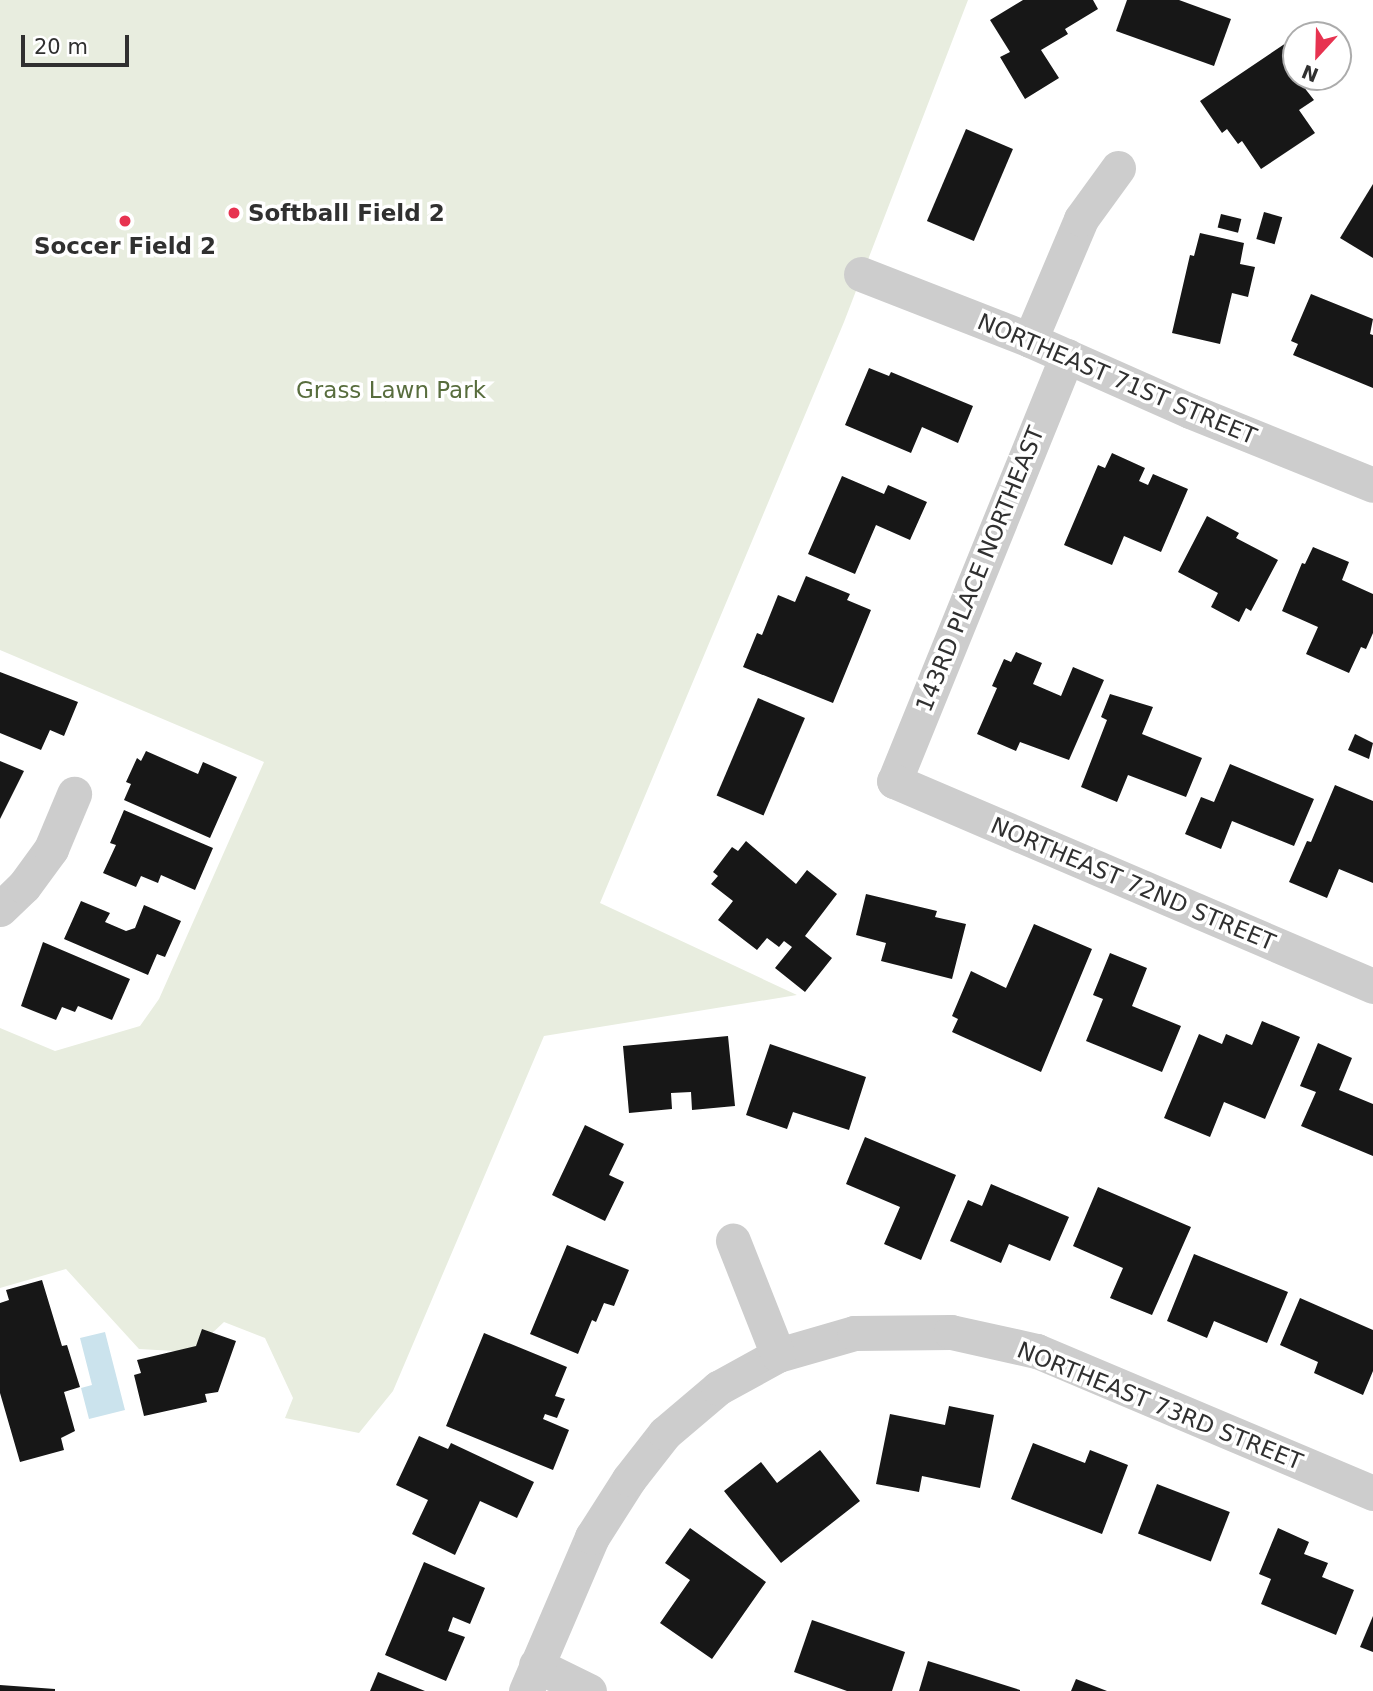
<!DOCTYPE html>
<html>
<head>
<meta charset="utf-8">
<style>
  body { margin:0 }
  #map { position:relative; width:1373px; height:1691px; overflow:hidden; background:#fff; font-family:"DejaVu Sans",sans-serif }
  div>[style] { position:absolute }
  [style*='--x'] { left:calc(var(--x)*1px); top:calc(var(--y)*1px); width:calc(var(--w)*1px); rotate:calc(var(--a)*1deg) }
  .green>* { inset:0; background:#e8eddf }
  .water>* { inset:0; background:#cbe3ed }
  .building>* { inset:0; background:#171717; transform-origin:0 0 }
  .minor>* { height:35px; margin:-17.5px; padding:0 17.5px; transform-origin:17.5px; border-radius:17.5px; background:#cdcdcd }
  .dots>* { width:19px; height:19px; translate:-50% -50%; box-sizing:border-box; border:4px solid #fff; border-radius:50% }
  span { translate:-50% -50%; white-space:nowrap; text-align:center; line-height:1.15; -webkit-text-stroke:7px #fff; paint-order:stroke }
  .poi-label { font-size:23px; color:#303030; font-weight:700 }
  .left { translate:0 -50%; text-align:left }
  .street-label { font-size:23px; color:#303030 }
  .park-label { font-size:23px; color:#586d3d }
  .north { position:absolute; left:1282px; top:21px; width:70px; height:70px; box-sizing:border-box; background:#fff; border:2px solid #acacac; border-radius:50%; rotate:202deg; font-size:19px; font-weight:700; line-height:28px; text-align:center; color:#303030 }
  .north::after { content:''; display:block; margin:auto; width:24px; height:32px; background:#e73350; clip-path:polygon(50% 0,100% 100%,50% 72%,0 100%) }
  .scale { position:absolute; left:21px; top:35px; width:108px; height:32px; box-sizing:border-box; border:4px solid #303030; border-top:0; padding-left:9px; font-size:21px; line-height:24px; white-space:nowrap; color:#303030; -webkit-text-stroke:5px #fff; paint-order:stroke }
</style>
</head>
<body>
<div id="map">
  <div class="green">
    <i style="clip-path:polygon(0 0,968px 0,844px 322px,600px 903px,797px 995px,544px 1036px,393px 1391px,359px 1433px,285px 1418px,293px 1398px,265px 1338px,224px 1322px,192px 1352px,139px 1349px,66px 1269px,0 1288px,0 1028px,55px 1051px,140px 1026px,159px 999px,264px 762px,0 650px)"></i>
  </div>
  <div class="water">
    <i style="clip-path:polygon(105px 1332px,125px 1410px,89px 1419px,81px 1388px,92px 1385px,80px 1338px)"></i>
  </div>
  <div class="building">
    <i style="clip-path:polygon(1023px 0,1093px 0,1098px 9px,1065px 29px,1068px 34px,1041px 50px,1059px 78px,1025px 99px,1000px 57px,1010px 52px,990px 20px)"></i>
    <i style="clip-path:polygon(1127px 0,1179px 0,1231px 19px,1214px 66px,1116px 31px)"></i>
    <i style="clip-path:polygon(1286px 43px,1296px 58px,1296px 77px,1314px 100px,1299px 110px,1315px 133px,1261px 169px,1242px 141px,1238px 144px,1227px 129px,1222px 133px,1200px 101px)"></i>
    <i style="left:966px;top:129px;width:51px;height:100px;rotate:23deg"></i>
    <i style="clip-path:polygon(1373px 184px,1373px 258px,1340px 238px)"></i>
    <i style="left:1264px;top:212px;width:19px;height:28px;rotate:16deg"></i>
    <i style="left:1221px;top:214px;width:21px;height:14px;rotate:14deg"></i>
    <i style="clip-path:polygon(1200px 233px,1244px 243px,1240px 264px,1255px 267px,1248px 297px,1232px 293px,1220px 344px,1172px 333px,1190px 255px,1194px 256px)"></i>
    <i style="clip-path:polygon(1311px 294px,1373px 319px,1370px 334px,1373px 335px,1373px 388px,1293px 355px,1298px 344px,1291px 341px)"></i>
    <i style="clip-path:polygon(869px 368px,889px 376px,891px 372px,973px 406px,958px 443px,922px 427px,911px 453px,845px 425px)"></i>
    <i style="clip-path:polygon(1112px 453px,1145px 468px,1139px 481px,1148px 485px,1153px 474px,1188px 489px,1161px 552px,1124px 536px,1112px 565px,1064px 545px,1098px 465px,1105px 468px)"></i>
    <i style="clip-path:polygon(842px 476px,884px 494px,888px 485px,927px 502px,910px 540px,876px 525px,855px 574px,808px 554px)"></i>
    <i style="clip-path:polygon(1207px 516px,1239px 533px,1236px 538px,1278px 560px,1251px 611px,1246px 608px,1239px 622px,1211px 607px,1218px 593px,1178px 572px)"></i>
    <i style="clip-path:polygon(1313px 547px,1349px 562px,1342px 580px,1373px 594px,1373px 633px,1366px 649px,1361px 647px,1349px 673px,1306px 654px,1318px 627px,1282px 611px,1302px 563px,1305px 564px)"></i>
    <i style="clip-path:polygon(806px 576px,850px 594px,847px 600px,871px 610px,833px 703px,743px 667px,757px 633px,762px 635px,778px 595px,795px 602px)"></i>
    <i style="clip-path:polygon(1016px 652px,1042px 663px,1033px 684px,1061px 696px,1073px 667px,1104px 680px,1069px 760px,1020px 742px,1016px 751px,977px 734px,997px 688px,992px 686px,1004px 659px,1011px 662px)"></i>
    <i style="clip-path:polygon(0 672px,78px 702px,64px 736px,50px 730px,41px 750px,0 733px)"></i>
    <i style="clip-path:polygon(1110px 694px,1153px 707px,1142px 734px,1202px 758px,1186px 797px,1128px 775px,1117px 802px,1081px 787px,1107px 720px,1101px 717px)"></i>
    <i style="left:758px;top:698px;width:51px;height:106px;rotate:23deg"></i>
    <i style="clip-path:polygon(1355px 734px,1373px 743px,1369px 759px,1348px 750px)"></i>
    <i style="clip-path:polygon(146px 751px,198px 774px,203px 762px,237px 777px,210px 838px,124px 800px,131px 784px,126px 782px,137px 758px,141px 761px)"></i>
    <i style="clip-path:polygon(0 761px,24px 771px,0 819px)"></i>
    <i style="clip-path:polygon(1230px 764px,1314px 799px,1294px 846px,1232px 821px,1221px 849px,1185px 834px,1201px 797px,1214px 802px)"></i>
    <i style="clip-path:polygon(1335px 785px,1373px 801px,1373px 883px,1339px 869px,1327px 898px,1289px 882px,1307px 841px,1311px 842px)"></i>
    <i style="clip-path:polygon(124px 810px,213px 848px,195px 890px,161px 875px,158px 883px,141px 876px,136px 887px,103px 873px,116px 845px,110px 843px)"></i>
    <i style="clip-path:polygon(746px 841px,796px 884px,807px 870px,837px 894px,805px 936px,832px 958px,805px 992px,775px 968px,792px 947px,784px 941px,779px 947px,767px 938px,757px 950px,718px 920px,733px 901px,711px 884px,718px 876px,713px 872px,732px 847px,738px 851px)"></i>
    <i style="clip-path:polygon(866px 894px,937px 911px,935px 917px,966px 924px,952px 979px,881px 961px,886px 943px,856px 935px)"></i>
    <i style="clip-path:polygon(81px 901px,110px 913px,105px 922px,126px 931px,135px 928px,144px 905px,181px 921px,165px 957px,157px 954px,148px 975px,64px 939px)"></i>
    <i style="clip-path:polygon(1034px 924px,1092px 949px,1041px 1072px,952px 1032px,958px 1019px,952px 1016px,971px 971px,1006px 988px)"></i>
    <i style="clip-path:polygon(43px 942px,130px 979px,112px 1020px,78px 1006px,75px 1012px,62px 1007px,56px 1020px,21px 1006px)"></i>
    <i style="clip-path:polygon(1110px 953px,1147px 968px,1132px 1006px,1181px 1026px,1162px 1072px,1086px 1041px,1103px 999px,1093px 995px)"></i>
    <i style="clip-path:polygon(1262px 1021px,1300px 1037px,1265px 1119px,1224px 1102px,1210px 1137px,1164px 1118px,1199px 1034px,1222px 1044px,1226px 1034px,1252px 1045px)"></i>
    <i style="clip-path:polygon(728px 1036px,735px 1106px,692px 1110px,691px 1092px,671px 1093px,672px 1109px,629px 1113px,623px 1046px)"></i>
    <i style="clip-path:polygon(1318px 1043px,1352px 1058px,1339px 1090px,1373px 1104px,1373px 1156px,1301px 1126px,1316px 1092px,1300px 1086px)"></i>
    <i style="clip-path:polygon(770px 1044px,866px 1077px,849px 1130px,793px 1112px,787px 1129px,746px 1115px)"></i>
    <i style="clip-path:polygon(585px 1125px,624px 1144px,609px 1175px,624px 1182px,605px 1221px,552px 1195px)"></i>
    <i style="clip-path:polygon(865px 1137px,956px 1175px,921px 1260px,884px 1244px,900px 1207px,846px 1184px)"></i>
    <i style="clip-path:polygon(991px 1184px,1069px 1217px,1050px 1261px,1009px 1244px,1001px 1263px,950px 1241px,968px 1200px,982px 1206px)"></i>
    <i style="clip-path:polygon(1098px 1187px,1191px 1227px,1152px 1315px,1110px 1298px,1123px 1268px,1073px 1246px)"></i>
    <i style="clip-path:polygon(567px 1245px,629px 1270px,614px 1306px,604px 1303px,596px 1322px,592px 1320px,578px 1354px,530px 1334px)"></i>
    <i style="clip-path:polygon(1194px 1254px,1288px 1292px,1267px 1343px,1214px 1321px,1207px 1338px,1167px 1321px)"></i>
    <i style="clip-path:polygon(42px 1280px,62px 1346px,67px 1345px,80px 1387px,64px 1392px,75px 1431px,61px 1438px,64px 1450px,20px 1462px,0 1393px,0 1303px,9px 1300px,6px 1290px)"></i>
    <i style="clip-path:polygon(1300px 1298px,1373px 1330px,1373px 1371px,1363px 1395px,1314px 1373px,1318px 1362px,1280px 1345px)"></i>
    <i style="clip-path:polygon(202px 1329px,236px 1341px,218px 1392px,205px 1394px,207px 1402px,144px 1416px,134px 1375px,141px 1373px,137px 1360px,196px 1346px)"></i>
    <i style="clip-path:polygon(484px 1333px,567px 1367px,555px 1396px,565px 1399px,557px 1418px,545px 1414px,543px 1419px,569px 1430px,553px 1470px,446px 1426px)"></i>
    <i style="clip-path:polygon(949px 1406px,994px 1415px,980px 1488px,922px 1476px,919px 1492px,876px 1484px,890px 1414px,945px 1425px)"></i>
    <i style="clip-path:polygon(419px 1436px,448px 1449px,451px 1443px,534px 1482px,517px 1518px,480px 1501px,455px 1555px,412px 1534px,428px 1500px,396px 1485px)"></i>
    <i style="clip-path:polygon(1033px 1443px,1085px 1463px,1090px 1450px,1128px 1465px,1102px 1534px,1011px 1499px)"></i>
    <i style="clip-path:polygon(820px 1450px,860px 1501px,781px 1563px,724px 1491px,761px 1462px,777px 1483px)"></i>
    <i style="left:1157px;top:1484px;width:78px;height:53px;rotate:21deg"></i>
    <i style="clip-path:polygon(690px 1528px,766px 1582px,712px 1659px,660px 1623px,690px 1580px,665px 1563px)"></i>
    <i style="clip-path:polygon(1278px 1528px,1309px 1542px,1304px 1554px,1328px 1563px,1322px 1577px,1354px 1590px,1336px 1635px,1261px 1604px,1271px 1579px,1259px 1574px)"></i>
    <i style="clip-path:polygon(424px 1562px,485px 1588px,470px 1624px,453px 1617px,448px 1631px,465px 1637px,446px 1681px,385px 1655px)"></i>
    <i style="clip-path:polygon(1373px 1616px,1373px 1652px,1360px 1647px)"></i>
    <i style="clip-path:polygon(812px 1620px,905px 1652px,892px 1691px,847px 1691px,794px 1672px)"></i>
    <i style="clip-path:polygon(928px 1661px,1020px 1690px,1020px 1691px,919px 1691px)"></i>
    <i style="clip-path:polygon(378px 1672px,425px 1691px,370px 1691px)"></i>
    <i style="clip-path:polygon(1076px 1679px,1107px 1691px,1071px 1691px)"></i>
    <i style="clip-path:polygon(0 1685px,55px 1689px,55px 1691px,0 1691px)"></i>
  </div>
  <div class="minor">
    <i style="--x:861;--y:274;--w:181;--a:21.3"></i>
    <i style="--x:1030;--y:340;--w:175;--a:23.9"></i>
    <i style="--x:1190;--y:411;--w:197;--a:22"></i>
    <i style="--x:1030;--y:340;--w:131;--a:-67.1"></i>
    <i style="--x:1081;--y:219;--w:63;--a:-54"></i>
    <i style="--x:1067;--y:356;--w:459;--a:112.1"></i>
    <i style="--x:894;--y:781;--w:521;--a:23.17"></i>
    <i style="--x:0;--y:909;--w:33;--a:-44"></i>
    <i style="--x:24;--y:886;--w:46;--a:-53.9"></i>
    <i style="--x:51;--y:849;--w:60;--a:-67.3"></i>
    <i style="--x:778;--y:1355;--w:79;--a:-16.1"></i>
    <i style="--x:854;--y:1333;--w:97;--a:-0.6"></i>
    <i style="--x:951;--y:1332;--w:88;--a:12.5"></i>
    <i style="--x:1037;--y:1351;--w:365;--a:22.9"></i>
    <i style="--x:536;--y:1665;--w:59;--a:26.1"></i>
    <i style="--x:526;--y:1691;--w:168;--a:-66.8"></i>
    <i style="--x:592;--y:1537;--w:69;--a:-57.5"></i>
    <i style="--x:629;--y:1479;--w:58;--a:-52"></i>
    <i style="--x:665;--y:1433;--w:70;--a:-40.3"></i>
    <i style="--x:718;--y:1388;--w:68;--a:-28.8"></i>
    <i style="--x:778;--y:1355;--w:123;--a:-111.5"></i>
  </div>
  <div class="dots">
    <i style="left:234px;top:213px;background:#e73350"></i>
    <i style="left:125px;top:221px;background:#e73350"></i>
  </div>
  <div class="poi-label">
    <span class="left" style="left:248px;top:213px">Softball Field 2</span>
    <span style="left:125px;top:246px">Soccer Field 2</span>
  </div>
  <div class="street-label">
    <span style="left:1117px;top:379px;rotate:23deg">NORTHEAST 71ST STREET</span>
    <span style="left:980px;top:569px;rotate:-68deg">143RD PLACE NORTHEAST</span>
    <span style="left:1133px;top:884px;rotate:23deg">NORTHEAST 72ND STREET</span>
    <span style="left:1160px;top:1406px;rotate:22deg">NORTHEAST 73RD STREET</span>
  </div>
  <div class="park-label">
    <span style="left:391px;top:390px">Grass Lawn Park</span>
  </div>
  <div class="north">N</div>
  <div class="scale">20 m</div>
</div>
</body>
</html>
